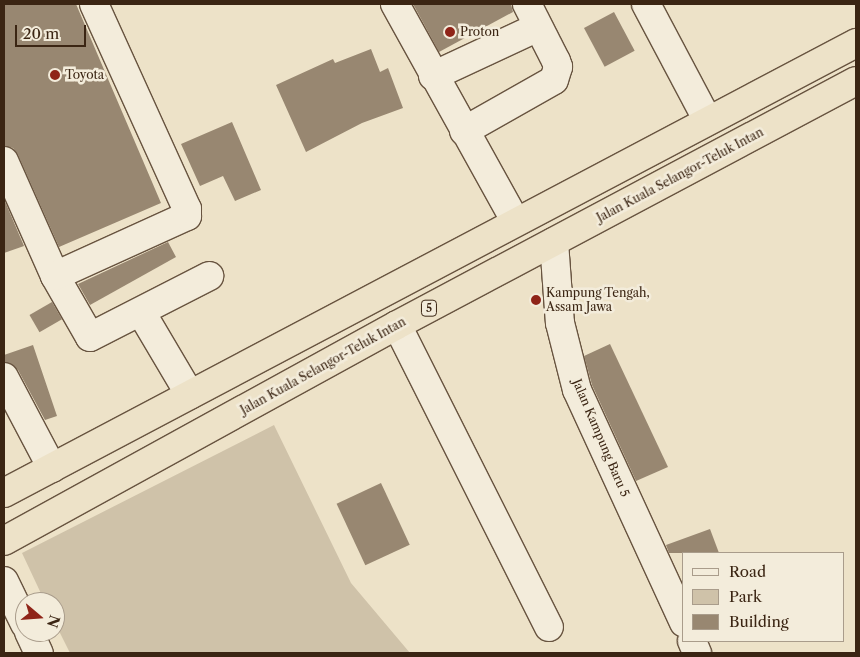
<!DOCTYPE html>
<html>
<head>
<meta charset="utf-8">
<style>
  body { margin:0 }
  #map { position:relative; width:860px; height:657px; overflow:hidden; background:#ede2c8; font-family:"Libre Caslon Text",serif }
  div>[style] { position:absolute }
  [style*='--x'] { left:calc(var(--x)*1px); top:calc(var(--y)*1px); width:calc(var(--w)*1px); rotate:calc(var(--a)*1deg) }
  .green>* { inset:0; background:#cfc2a9 }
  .building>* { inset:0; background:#988771; transform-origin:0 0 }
  .roads { filter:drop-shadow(1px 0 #685440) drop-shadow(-1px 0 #685440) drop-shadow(0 1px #685440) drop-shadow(0 -1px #685440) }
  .minor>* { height:28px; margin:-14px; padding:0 14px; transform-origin:14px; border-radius:14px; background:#f3ecdb }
  .highway>* { height:28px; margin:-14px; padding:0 14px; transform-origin:14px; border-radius:14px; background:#ede2c8 }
  .dots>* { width:14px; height:14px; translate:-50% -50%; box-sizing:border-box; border:2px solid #f3ecdb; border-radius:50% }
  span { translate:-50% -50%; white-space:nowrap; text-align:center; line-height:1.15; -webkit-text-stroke:5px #f3ecdb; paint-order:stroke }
  .shield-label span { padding:1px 4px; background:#f3ecdb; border:1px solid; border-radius:4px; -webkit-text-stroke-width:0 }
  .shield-label { font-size:11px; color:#3b2513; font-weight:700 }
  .poi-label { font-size:12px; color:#3b2513 }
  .left { translate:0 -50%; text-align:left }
  .street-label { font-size:12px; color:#3b2513 }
  .frame { position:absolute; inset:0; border:5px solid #3b2513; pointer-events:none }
  .legend { position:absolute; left:682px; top:552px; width:162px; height:90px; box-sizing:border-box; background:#f3ecdb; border:1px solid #a99c8b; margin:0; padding:6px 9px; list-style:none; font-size:15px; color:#3b2513 }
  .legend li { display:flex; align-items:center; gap:10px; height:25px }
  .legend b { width:25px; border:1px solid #a99c8b }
  .north { position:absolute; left:15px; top:592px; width:50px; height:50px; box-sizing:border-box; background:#f3ecdb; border:1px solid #a99c8b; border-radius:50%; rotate:108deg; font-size:14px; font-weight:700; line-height:20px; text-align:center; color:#3b2513 }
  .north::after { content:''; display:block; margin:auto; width:18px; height:22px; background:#8f2418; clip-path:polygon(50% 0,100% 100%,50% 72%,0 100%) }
  .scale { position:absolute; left:15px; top:25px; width:71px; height:22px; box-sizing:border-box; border:2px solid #3b2513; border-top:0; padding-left:6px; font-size:15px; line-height:18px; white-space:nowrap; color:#3b2513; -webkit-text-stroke:4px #f3ecdb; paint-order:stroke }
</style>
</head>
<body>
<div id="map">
  <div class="green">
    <i style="clip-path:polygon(274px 425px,351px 583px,410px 653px,70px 653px,55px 623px,55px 602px,45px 602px,22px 553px)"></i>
  </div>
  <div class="building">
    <i style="clip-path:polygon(4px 4px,76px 4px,161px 203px,59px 247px,18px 155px,13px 148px,4px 146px)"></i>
    <i style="clip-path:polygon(413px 4px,511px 4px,513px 12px,439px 52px)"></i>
    <i style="left:614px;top:12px;width:44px;height:34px;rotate:62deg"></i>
    <i style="clip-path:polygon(371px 49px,380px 72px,388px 68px,403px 108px,362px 123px,306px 152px,276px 85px,333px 59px,335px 63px)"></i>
    <i style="clip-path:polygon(232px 122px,261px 190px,235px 201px,223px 176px,200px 186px,181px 144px)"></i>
    <i style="clip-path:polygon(4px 199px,24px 246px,4px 253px)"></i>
    <i style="clip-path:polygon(168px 242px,176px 257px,90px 305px,78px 284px)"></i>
    <i style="left:52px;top:302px;width:20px;height:26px;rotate:60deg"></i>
    <i style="clip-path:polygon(610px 344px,668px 467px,636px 481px,592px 385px,584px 356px)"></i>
    <i style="clip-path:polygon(33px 345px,57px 416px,45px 420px,18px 370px,4px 362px,4px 355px)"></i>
    <i style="left:381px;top:483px;width:68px;height:49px;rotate:65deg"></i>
    <i style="clip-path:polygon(710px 529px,719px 553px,669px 553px,666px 545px)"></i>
  </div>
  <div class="roads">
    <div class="minor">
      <i style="--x:395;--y:4;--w:249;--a:61"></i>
      <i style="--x:646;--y:4;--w:132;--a:62.1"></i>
      <i style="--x:433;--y:76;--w:116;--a:-25"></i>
      <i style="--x:464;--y:131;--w:103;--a:-29.5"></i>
      <i style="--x:554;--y:80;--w:14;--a:-73"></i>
      <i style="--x:558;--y:67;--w:6;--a:-108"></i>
      <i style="--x:556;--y:61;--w:64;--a:-117"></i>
      <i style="--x:4;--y:161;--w:126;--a:66.1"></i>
      <i style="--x:55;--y:276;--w:70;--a:60.2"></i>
      <i style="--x:90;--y:337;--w:134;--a:-27.1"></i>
      <i style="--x:554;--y:242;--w:81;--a:85.8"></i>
      <i style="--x:560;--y:323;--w:69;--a:75.8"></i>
      <i style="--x:577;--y:390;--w:256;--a:65.3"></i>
      <i style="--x:55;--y:276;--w:145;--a:-24.4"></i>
      <i style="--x:187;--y:216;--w:7;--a:-90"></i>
      <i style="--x:187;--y:209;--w:225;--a:-114.4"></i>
      <i style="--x:141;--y:312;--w:96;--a:59.4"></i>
      <i style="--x:397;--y:325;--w:338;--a:63.3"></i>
      <i style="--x:4;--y:377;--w:103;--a:62.2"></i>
      <i style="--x:4;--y:581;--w:48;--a:64"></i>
      <i style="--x:29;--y:632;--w:23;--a:65"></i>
      <i style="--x:692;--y:641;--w:13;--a:67"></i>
    </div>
    <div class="highway">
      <i style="--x:4;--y:493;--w:964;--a:-27.84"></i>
      <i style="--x:4;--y:541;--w:448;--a:-28.8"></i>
      <i style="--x:397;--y:325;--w:520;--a:-27.99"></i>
    </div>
  </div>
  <div class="dots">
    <i style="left:450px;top:32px;background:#8f2418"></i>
    <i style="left:55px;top:75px;background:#8f2418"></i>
    <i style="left:536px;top:300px;background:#8f2418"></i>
  </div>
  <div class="shield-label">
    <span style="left:429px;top:308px">5</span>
  </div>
  <div class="poi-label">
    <span class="left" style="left:460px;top:32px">Proton</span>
    <span class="left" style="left:65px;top:75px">Toyota</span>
    <span class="left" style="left:546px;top:300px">Kampung Tengah,<br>Assam Jawa</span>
  </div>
  <div class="street-label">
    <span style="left:680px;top:175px;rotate:-28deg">Jalan Kuala Selangor-Teluk Intan</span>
    <span style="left:323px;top:366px;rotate:-29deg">Jalan Kuala Selangor-Teluk Intan</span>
    <span style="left:601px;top:438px;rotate:67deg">Jalan Kampung Baru 5</span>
  </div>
  <div class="frame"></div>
  <ul class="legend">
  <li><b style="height:6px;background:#f3ecdb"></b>Road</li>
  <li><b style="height:14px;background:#cfc2a9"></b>Park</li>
  <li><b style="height:14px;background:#988771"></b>Building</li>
  </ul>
  <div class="north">N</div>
  <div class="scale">20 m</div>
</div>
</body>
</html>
